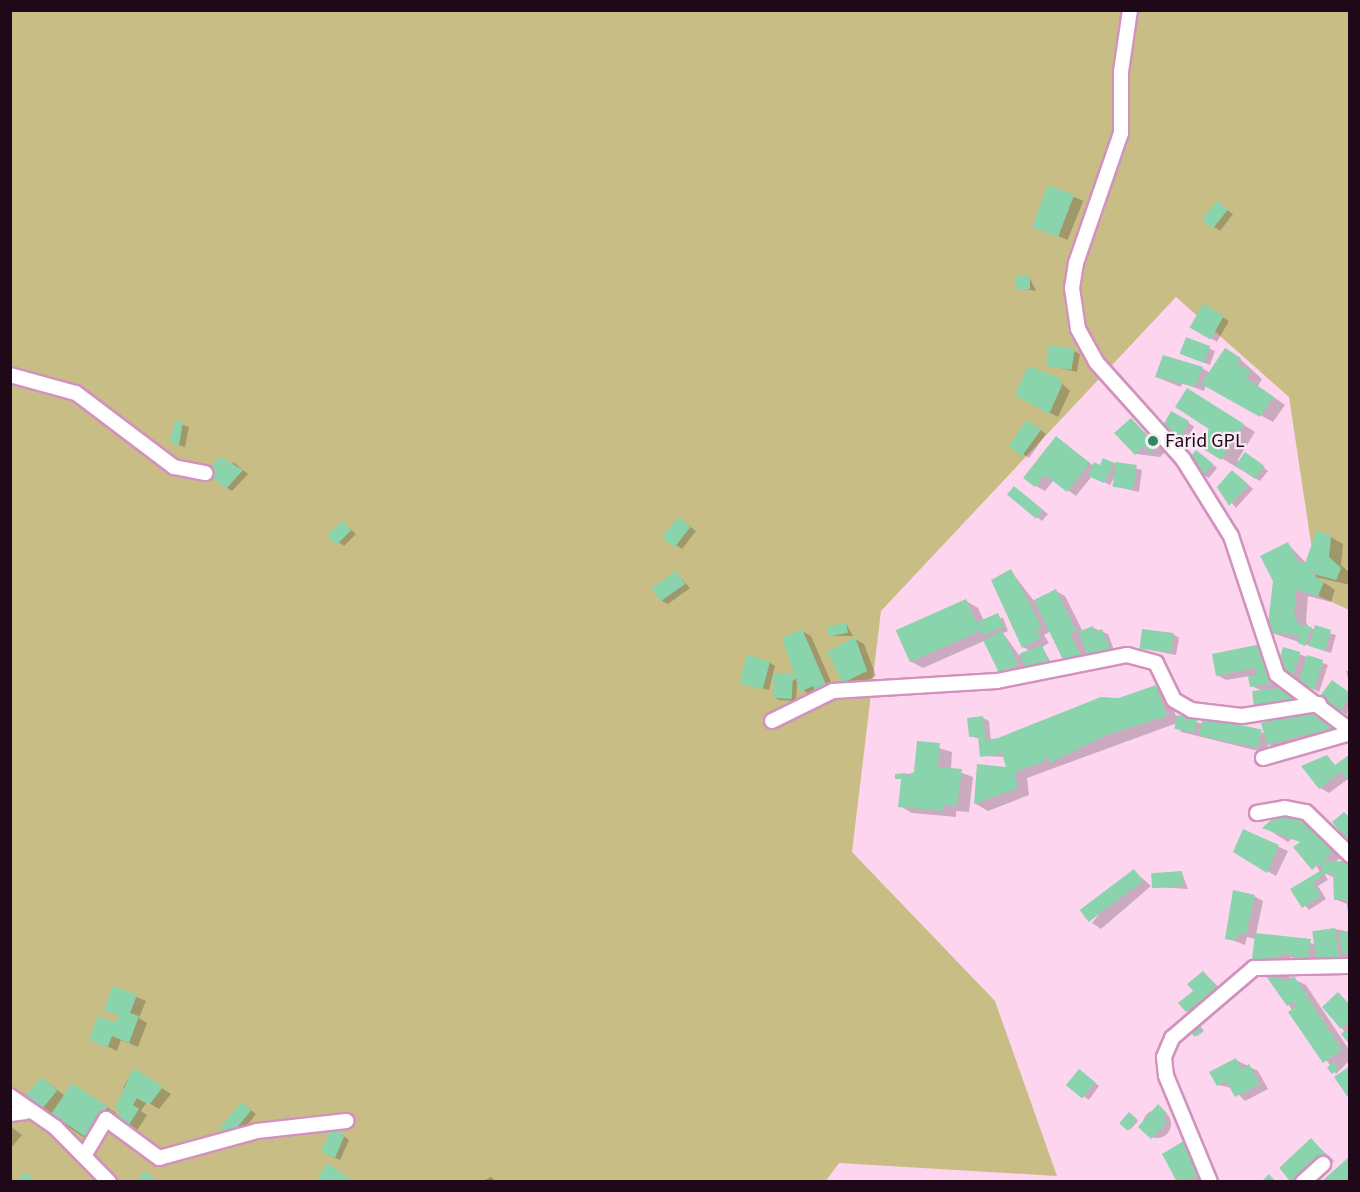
<!DOCTYPE html>
<html>
<head>
<meta charset="utf-8">
<style>
  body { margin:0 }
  #map { position:relative; width:1360px; height:1192px; overflow:hidden; background:#fed5ef; font-family:"Source Sans 3",sans-serif }
  div>[style] { position:absolute }
  [style*='--x'] { left:calc(var(--x)*1px); top:calc(var(--y)*1px); width:calc(var(--w)*1px); rotate:calc(var(--a)*1deg) }
  .green>* { inset:0; background:#c8be85 }
  .shadow>* { inset:0; background:#0003; transform-origin:0 0 }
  .round { border-radius:50% }
  .building>* { inset:0; background:#89d4ac; transform-origin:0 0 }
  .roads { filter:drop-shadow(2px 0 #d292bd) drop-shadow(-2px 0 #d292bd) drop-shadow(0 2px #d292bd) drop-shadow(0 -2px #d292bd) }
  .minor>* { height:14px; margin:-7px; padding:0 7px; transform-origin:7px; border-radius:7px; background:#fff }
  .dots>* { width:16px; height:16px; translate:-50% -50%; box-sizing:border-box; border:3px solid #f9ebf4; border-radius:50% }
  span { translate:-50% -50%; white-space:nowrap; text-align:center; line-height:1.15; -webkit-text-stroke:4.5px #f9ebf4; paint-order:stroke }
  .poi-label { font-size:20px; color:#1f0818 }
  .left { translate:0 -50%; text-align:left }
  .frame { position:absolute; inset:0; border:12px solid #1f0818; pointer-events:none }
</style>
</head>
<body>
<div id="map">
  <div class="green">
    <i style="clip-path:polygon(10px 11px,1349px 11px,1349px 610px,1319px 596px,1289px 397px,1176px 297px,881px 611px,852px 852px,995px 1001px,1057px 1176px,839px 1163px,825px 1182px,11px 1181px)"></i>
  </div>
  <div class="shadow">
    <i style="left:1049px;top:187px;width:37px;height:42px;rotate:22deg"></i>
    <i style="clip-path:polygon(1223px 207px,1233px 214px,1220px 231px,1214px 227px)"></i>
    <i style="clip-path:polygon(1029px 276px,1036px 291px,1019px 288px)"></i>
    <i style="left:1203px;top:306px;width:30px;height:24px;rotate:30deg"></i>
    <i style="clip-path:polygon(1187px 339px,1215px 351px,1210px 365px,1187px 356px)"></i>
    <i style="clip-path:polygon(1074px 351px,1080px 354px,1077px 372px,1048px 365px)"></i>
    <i style="clip-path:polygon(1238px 357px,1262px 379px,1258px 386px,1285px 405px,1273px 422px,1206px 385px,1204px 391px,1182px 383px,1181px 387px,1156px 377px,1202px 368px,1210px 373px)"></i>
    <i style="clip-path:polygon(1057px 379px,1070px 391px,1058px 417px,1017px 395px)"></i>
    <i style="clip-path:polygon(1199px 397px,1255px 432px,1237px 461px,1251px 457px,1268px 471px,1260px 481px,1201px 446px,1211px 429px)"></i>
    <i style="left:1172px;top:413px;width:26px;height:22px;rotate:31deg"></i>
    <i style="clip-path:polygon(1131px 419px,1165px 452px,1160px 457px,1136px 454px)"></i>
    <i style="clip-path:polygon(176px 422px,189px 427px,185px 447px,172px 443px)"></i>
    <i style="clip-path:polygon(1033px 425px,1046px 434px,1029px 458px,1023px 454px)"></i>
    <i style="clip-path:polygon(1056px 438px,1094px 466px,1101px 467px,1104px 460px,1142px 470px,1139px 492px,1114px 486px,1115px 476px,1110px 485px,1092px 476px,1076px 496px,1054px 480px,1045px 491px,1036px 486px)"></i>
    <i style="clip-path:polygon(1202px 455px,1217px 468px,1209px 478px,1203px 475px)"></i>
    <i style="clip-path:polygon(233px 462px,248px 474px,232px 491px,227px 488px)"></i>
    <i style="clip-path:polygon(1238px 475px,1253px 489px,1236px 508px,1219px 487px)"></i>
    <i style="clip-path:polygon(1020px 491px,1048px 514px,1042px 521px,1009px 495px)"></i>
    <i style="clip-path:polygon(684px 522px,696px 531px,682px 549px,664px 537px)"></i>
    <i style="clip-path:polygon(343px 523px,356px 534px,344px 546px,330px 536px)"></i>
    <i style="clip-path:polygon(1331px 537px,1343px 544px,1341px 565px,1350px 573px,1350px 585px,1316px 577px,1335px 590px,1331px 602px,1308px 596px,1306px 622px,1309px 628px,1336px 635px,1331px 653px,1269px 632px,1288px 544px,1306px 563px)"></i>
    <i style="clip-path:polygon(1011px 571px,1034px 601px,1056px 591px,1065px 596px,1083px 632px,1093px 628px,1108px 634px,1116px 655px,1082px 637px,1090px 664px,1076px 670px,1051px 631px,1044px 635px,1049px 643px,1042px 647px,1055px 669px,1009px 678px,1000px 673px,984px 641px,923px 668px,910px 661px,966px 601px,978px 608px,984px 621px,1003px 618px,1008px 631px,1003px 633px,1019px 655px,1030px 651px,1023px 647px)"></i>
    <i style="clip-path:polygon(676px 573px,690px 588px,668px 604px,662px 601px)"></i>
    <i style="clip-path:polygon(846px 624px,853px 636px,830px 636px)"></i>
    <i style="clip-path:polygon(802px 631px,811px 636px,835px 691px,810px 696px,797px 683px,796px 701px,779px 700px,774px 697px,800px 675px)"></i>
    <i style="clip-path:polygon(1173px 634px,1179px 638px,1176px 655px,1141px 648px)"></i>
    <i style="clip-path:polygon(855px 639px,864px 644px,876px 676px,853px 687px,844px 682px)"></i>
    <i style="clip-path:polygon(1299px 654px,1328px 665px,1319px 692px,1279px 670px,1282px 689px,1299px 694px,1301px 710px,1252px 686px,1250px 676px,1226px 680px,1217px 675px,1213px 656px,1278px 668px)"></i>
    <i style="clip-path:polygon(769px 662px,775px 666px,769px 690px,742px 682px)"></i>
    <i style="clip-path:polygon(1346px 671px,1350px 671px,1350px 684px)"></i>
    <i style="clip-path:polygon(1156px 686px,1168px 694px,1176px 716px,1203px 724px,1265px 733px,1320px 708px,1346px 738px,1277px 749px,1268px 744px,1267px 753px,1181px 732px,1177px 723px,1027px 778px,1029px 795px,988px 811px,976px 804px,979px 766px,1009px 769px,1005px 757px,982px 756px,980px 739px,970px 736px,983px 718px,989px 721px,991px 741px)"></i>
    <i style="clip-path:polygon(1350px 694px,1347px 715px,1321px 697px)"></i>
    <i style="clip-path:polygon(918px 742px,952px 752px,951px 769px,973px 777px,969px 812px,956px 811px,956px 817px,912px 813px,900px 806px,902px 780px,896px 775px,915px 773px)"></i>
    <i style="clip-path:polygon(1327px 757px,1348px 779px,1329px 793px,1320px 788px)"></i>
    <i style="clip-path:polygon(1284px 811px,1324px 833px,1322px 837px,1342px 857px,1334px 863px,1350px 865px,1350px 923px,1347px 904px,1335px 899px,1335px 878px,1324px 873px,1328px 880px,1318px 886px,1326px 899px,1309px 910px,1292px 890px,1320px 872px,1302px 842px,1294px 837px,1288px 842px,1264px 827px)"></i>
    <i style="clip-path:polygon(1244px 831px,1288px 851px,1276px 876px,1235px 852px)"></i>
    <i style="clip-path:polygon(1134px 871px,1151px 886px,1101px 929px,1092px 923px)"></i>
    <i style="clip-path:polygon(1182px 873px,1188px 889px,1154px 887px)"></i>
    <i style="clip-path:polygon(1254px 896px,1263px 901px,1256px 934px,1315px 944px,1335px 929px,1350px 932px,1348px 962px,1317px 964px,1290px 957px,1289px 967px,1254px 959px,1256px 939px,1247px 937px,1245px 945px,1227px 938px)"></i>
    <i style="clip-path:polygon(1276px 971px,1306px 985px,1350px 1051px,1350px 1060px,1336px 1074px,1288px 1004px)"></i>
    <i style="clip-path:polygon(1203px 972px,1228px 996px,1196px 1017px,1187px 1011px)"></i>
    <i style="clip-path:polygon(114px 988px,146px 1001px,139px 1018px,147px 1023px,138px 1047px,121px 1040px,117px 1051px,91px 1039px,117px 1025px,120px 1016px,106px 1009px)"></i>
    <i style="clip-path:polygon(1338px 994px,1350px 1004px,1350px 1043px,1342px 1028px)"></i>
    <i style="clip-path:polygon(1198px 1024px,1204px 1031px,1197px 1036px,1195px 1035px)"></i>
    <i style="clip-path:polygon(1236px 1060px,1258px 1071px,1268px 1089px,1245px 1101px,1232px 1088px,1218px 1085px)"></i>
    <i style="clip-path:polygon(133px 1070px,171px 1094px,159px 1109px,147px 1102px,141px 1111px,147px 1115px,136px 1132px,118px 1121px,128px 1091px,123px 1088px)"></i>
    <i style="clip-path:polygon(1084px 1074px,1099px 1086px,1089px 1100px,1068px 1085px)"></i>
    <i style="clip-path:polygon(47px 1082px,64px 1095px,81px 1090px,116px 1113px,92px 1143px,42px 1109px)"></i>
    <i style="clip-path:polygon(247px 1107px,256px 1114px,237px 1139px,231px 1136px)"></i>
    <i class="round" style="left:1143px;top:1110px;width:28px;height:28px"></i>
    <i style="clip-path:polygon(1132px 1115px,1138px 1121px,1130px 1130px,1121px 1123px)"></i>
    <i style="clip-path:polygon(10px 1126px,22px 1135px,10px 1149px)"></i>
    <i style="clip-path:polygon(344px 1136px,349px 1140px,340px 1160px,328px 1155px)"></i>
    <i style="clip-path:polygon(1311px 1140px,1334px 1161px,1312px 1182px,1294px 1182px,1281px 1168px)"></i>
    <i style="clip-path:polygon(1164px 1154px,1211px 1182px,1179px 1182px)"></i>
    <i style="clip-path:polygon(491px 1177px,497px 1182px,480px 1182px)"></i>
  </div>
  <div class="building">
    <i style="left:1048px;top:185px;width:28px;height:45px;rotate:21deg"></i>
    <i style="left:1217px;top:201px;width:14px;height:24px;rotate:39deg"></i>
    <i style="left:1016px;top:275px;width:14px;height:14px"></i>
    <i style="left:1203px;top:304px;width:24px;height:27px;rotate:30deg"></i>
    <i style="left:1186px;top:337px;width:26px;height:18px;rotate:21deg"></i>
    <i style="left:1049px;top:345px;width:26px;height:21px;rotate:9deg"></i>
    <i style="clip-path:polygon(1225px 348px,1241px 358px,1237px 364px,1251px 371px,1246px 378px,1274px 397px,1260px 417px,1201px 384px)"></i>
    <i style="clip-path:polygon(1163px 355px,1203px 367px,1195px 387px,1155px 377px)"></i>
    <i style="clip-path:polygon(1028px 366px,1058px 377px,1062px 385px,1049px 414px,1015px 395px)"></i>
    <i style="clip-path:polygon(1187px 388px,1244px 424px,1221px 460px,1199px 446px,1209px 429px,1175px 407px)"></i>
    <i style="left:1171px;top:411px;width:21px;height:24px;rotate:29deg"></i>
    <i style="clip-path:polygon(1131px 418px,1157px 446px,1150px 453px,1144px 446px,1135px 455px,1114px 433px)"></i>
    <i style="left:1027px;top:420px;width:17px;height:32px;rotate:36deg"></i>
    <i style="clip-path:polygon(175px 421px,183px 422px,179px 445px,170px 443px)"></i>
    <i style="clip-path:polygon(1056px 436px,1090px 463px,1067px 492px,1045px 475px,1035px 487px,1023px 478px)"></i>
    <i style="left:1196px;top:450px;width:22px;height:16px;rotate:39deg"></i>
    <i style="left:1245px;top:452px;width:24px;height:16px;rotate:36deg"></i>
    <i style="clip-path:polygon(220px 457px,243px 470px,226px 489px,206px 472px)"></i>
    <i style="clip-path:polygon(1103px 458px,1114px 463px,1104px 483px,1088px 476px,1094px 462px,1100px 465px)"></i>
    <i style="left:1116px;top:462px;width:21px;height:25px;rotate:8deg"></i>
    <i style="clip-path:polygon(1232px 470px,1248px 485px,1229px 506px,1217px 487px)"></i>
    <i style="left:1014px;top:486px;width:38px;height:11px;rotate:40deg"></i>
    <i style="left:678px;top:517px;width:16px;height:26px;rotate:38deg"></i>
    <i style="left:342px;top:521px;width:13px;height:21px;rotate:45deg"></i>
    <i style="clip-path:polygon(1317px 530px,1331px 536px,1329px 557px,1341px 568px,1336px 580px,1309px 573px,1324px 582px,1318px 596px,1296px 590px,1294px 614px,1299px 625px,1312px 627px,1305px 646px,1298px 643px,1299px 635px,1267px 633px,1273px 581px,1260px 556px,1288px 542px,1298px 562px,1305px 563px)"></i>
    <i style="clip-path:polygon(1011px 569px,1042px 627px,1036px 630px,1041px 638px,1022px 648px,991px 580px)"></i>
    <i style="left:676px;top:571px;width:16px;height:30px;rotate:55deg"></i>
    <i style="clip-path:polygon(1056px 589px,1076px 631px,1070px 634px,1082px 658px,1066px 666px,1034px 600px)"></i>
    <i style="left:966px;top:599px;width:35px;height:77px;rotate:66deg"></i>
    <i style="left:998px;top:613px;width:15px;height:23px;rotate:67deg"></i>
    <i style="left:846px;top:623px;width:10px;height:19px;rotate:79deg"></i>
    <i style="left:1315px;top:625px;width:17px;height:22px;rotate:17deg"></i>
    <i style="clip-path:polygon(1093px 626px,1095px 632px,1102px 629px,1111px 652px,1090px 661px,1078px 632px)"></i>
    <i style="clip-path:polygon(802px 629px,827px 687px,815px 692px,813px 686px,800px 692px,782px 638px)"></i>
    <i style="left:1142px;top:629px;width:32px;height:20px;rotate:7deg"></i>
    <i style="left:1002px;top:631px;width:37px;height:21px;rotate:64deg"></i>
    <i style="clip-path:polygon(855px 637px,867px 671px,843px 683px,827px 652px)"></i>
    <i style="clip-path:polygon(1266px 643px,1274px 683px,1250px 687px,1248px 677px,1256px 675px,1255px 668px,1216px 676px,1212px 654px)"></i>
    <i style="left:1042px;top:645px;width:22px;height:24px;rotate:69deg"></i>
    <i style="left:1283px;top:647px;width:18px;height:24px;rotate:16deg"></i>
    <i style="left:747px;top:655px;width:24px;height:29px;rotate:15deg"></i>
    <i style="left:1307px;top:655px;width:17px;height:31px;rotate:17deg"></i>
    <i style="left:774px;top:673px;width:19px;height:25px;rotate:3deg"></i>
    <i style="clip-path:polygon(1332px 680px,1350px 693px,1340px 713px,1319px 697px)"></i>
    <i style="clip-path:polygon(1156px 685px,1167px 716px,1104px 736px,1050px 763px,1046px 754px,1046px 761px,1015px 772px,1018px 788px,974px 804px,977px 764px,1006px 767px,999px 745px,1000px 754px,980px 757px,978px 736px,969px 737px,967px 718px,983px 716px,986px 740px,998px 738px,1101px 697px,1119px 698px)"></i>
    <i style="left:1290px;top:687px;width:18px;height:38px;rotate:84deg"></i>
    <i style="clip-path:polygon(1320px 707px,1324px 721px,1334px 719px,1338px 733px,1309px 741px,1307px 734px,1267px 745px,1261px 723px)"></i>
    <i style="left:1177px;top:715px;width:21px;height:14px;rotate:11deg"></i>
    <i style="left:1203px;top:717px;width:60px;height:19px;rotate:12deg"></i>
    <i style="clip-path:polygon(917px 741px,940px 743px,938px 767px,962px 769px,957px 806px,944px 805px,944px 811px,898px 807px,901px 780px,914px 772px)"></i>
    <i style="clip-path:polygon(1350px 754px,1350px 783px,1341px 772px,1319px 789px,1301px 766px,1327px 755px,1335px 765px)"></i>
    <i style="clip-path:polygon(906px 773px,906px 779px,895px 779px,895px 774px)"></i>
    <i style="clip-path:polygon(1284px 809px,1292px 818px,1296px 814px,1316px 827px,1313px 831px,1334px 851px,1312px 870px,1293px 847px,1300px 842px,1262px 828px)"></i>
    <i style="clip-path:polygon(1344px 812px,1350px 818px,1350px 844px,1332px 822px)"></i>
    <i style="clip-path:polygon(1243px 829px,1279px 845px,1267px 873px,1233px 852px)"></i>
    <i style="clip-path:polygon(1346px 861px,1350px 869px,1350px 923px,1346px 900px,1334px 900px,1333px 874px,1322px 874px,1322px 862px)"></i>
    <i style="left:1134px;top:869px;width:15px;height:68px;rotate:53deg"></i>
    <i style="left:1182px;top:871px;width:15px;height:31px;rotate:86deg"></i>
    <i style="clip-path:polygon(1320px 871px,1323px 876px,1313px 883px,1321px 896px,1302px 908px,1290px 889px)"></i>
    <i style="clip-path:polygon(1233px 890px,1255px 895px,1246px 935px,1238px 933px,1236px 941px,1225px 939px)"></i>
    <i style="left:1335px;top:928px;width:29px;height:23px;rotate:82deg"></i>
    <i style="clip-path:polygon(1350px 931px,1350px 953px,1343px 955px,1338px 933px)"></i>
    <i style="clip-path:polygon(1255px 933px,1311px 939px,1308px 960px,1281px 953px,1280px 963px,1252px 960px)"></i>
    <i style="clip-path:polygon(1276px 969px,1285px 982px,1294px 976px,1342px 1050px,1323px 1063px,1288px 1012px,1296px 1006px,1293px 1001px,1287px 1006px,1266px 976px)"></i>
    <i style="clip-path:polygon(1203px 971px,1220px 991px,1186px 1012px,1178px 1003px,1193px 991px,1187px 984px)"></i>
    <i style="clip-path:polygon(113px 986px,137px 995px,130px 1013px,139px 1016px,129px 1043px,112px 1036px,108px 1047px,89px 1040px,98px 1016px,116px 1023px,119px 1015px,104px 1010px)"></i>
    <i style="clip-path:polygon(1338px 992px,1350px 1005px,1350px 1021px,1341px 1029px,1322px 1007px)"></i>
    <i style="left:1198px;top:1023px;width:9px;height:11px;rotate:54deg"></i>
    <i style="clip-path:polygon(1350px 1027px,1350px 1045px,1341px 1034px)"></i>
    <i style="clip-path:polygon(1236px 1058px,1241px 1069px,1249px 1064px,1260px 1084px,1235px 1097px,1226px 1081px,1217px 1086px,1209px 1072px)"></i>
    <i style="clip-path:polygon(1333px 1062px,1339px 1068px,1332px 1074px,1327px 1068px)"></i>
    <i style="clip-path:polygon(1350px 1066px,1350px 1094px,1347px 1096px,1334px 1077px)"></i>
    <i style="clip-path:polygon(133px 1068px,163px 1087px,149px 1105px,137px 1098px,133px 1105px,139px 1109px,127px 1128px,116px 1121px,121px 1113px,115px 1109px)"></i>
    <i style="left:1079px;top:1069px;width:21px;height:21px;rotate:39deg"></i>
    <i style="left:41px;top:1077px;width:21px;height:26px;rotate:39deg"></i>
    <i style="left:72px;top:1083px;width:43px;height:37px;rotate:34deg"></i>
    <i style="left:241px;top:1102px;width:13px;height:34px;rotate:39deg"></i>
    <i style="clip-path:polygon(1158px 1104px,1167px 1113px,1163px 1118px,1167px 1122px,1151px 1139px,1138px 1127px)"></i>
    <i style="left:1129px;top:1112px;width:11px;height:15px;rotate:41deg"></i>
    <i style="left:331px;top:1129px;width:15px;height:25px;rotate:23deg"></i>
    <i style="clip-path:polygon(1311px 1138px,1326px 1155px,1291px 1182px,1279px 1168px)"></i>
    <i style="clip-path:polygon(1187px 1139px,1207px 1174px,1177px 1182px,1162px 1154px)"></i>
    <i style="clip-path:polygon(1350px 1156px,1350px 1182px,1321px 1182px)"></i>
    <i style="clip-path:polygon(328px 1163px,354px 1182px,315px 1182px)"></i>
    <i style="clip-path:polygon(144px 1171px,156px 1180px,155px 1182px,136px 1182px)"></i>
    <i style="clip-path:polygon(26px 1172px,36px 1182px,17px 1182px)"></i>
    <i style="clip-path:polygon(1269px 1174px,1276px 1182px,1261px 1182px)"></i>
  </div>
  <div class="roads">
    <div class="minor">
      <i style="--x:1130;--y:10;--w:63;--a:98.3"></i>
      <i style="--x:1121;--y:72;--w:61;--a:90"></i>
      <i style="--x:1121;--y:133;--w:138;--a:109.1"></i>
      <i style="--x:1076;--y:263;--w:25;--a:99"></i>
      <i style="--x:1072;--y:288;--w:41;--a:81.7"></i>
      <i style="--x:1078;--y:329;--w:38;--a:61"></i>
      <i style="--x:1096;--y:362;--w:130;--a:48.1"></i>
      <i style="--x:1183;--y:459;--w:91;--a:58.1"></i>
      <i style="--x:1231;--y:536;--w:146;--a:71.7"></i>
      <i style="--x:1277;--y:675;--w:91;--a:37"></i>
      <i style="--x:10;--y:375;--w:68;--a:15.3"></i>
      <i style="--x:76;--y:393;--w:123;--a:37.1"></i>
      <i style="--x:174;--y:467;--w:32;--a:11"></i>
      <i style="--x:772;--y:721;--w:68;--a:-26.2"></i>
      <i style="--x:833;--y:691;--w:164;--a:-3.5"></i>
      <i style="--x:997;--y:681;--w:133;--a:-11.3"></i>
      <i style="--x:1127;--y:655;--w:30;--a:15"></i>
      <i style="--x:1156;--y:663;--w:41;--a:64.1"></i>
      <i style="--x:1174;--y:700;--w:20;--a:30"></i>
      <i style="--x:1191;--y:710;--w:51;--a:6.7"></i>
      <i style="--x:1242;--y:716;--w:78;--a:-8.9"></i>
      <i style="--x:1263;--y:758;--w:91;--a:-16"></i>
      <i style="--x:1257;--y:813;--w:28;--a:-10"></i>
      <i style="--x:1285;--y:808;--w:21;--a:11"></i>
      <i style="--x:1306;--y:812;--w:62;--a:44.3"></i>
      <i style="--x:10;--y:1096;--w:55;--a:34.6"></i>
      <i style="--x:55;--y:1127;--w:77;--a:45.5"></i>
      <i style="--x:10;--y:1114;--w:16;--a:-7"></i>
      <i style="--x:84;--y:1156;--w:43;--a:-59.3"></i>
      <i style="--x:106;--y:1119;--w:66;--a:36.3"></i>
      <i style="--x:159;--y:1158;--w:102;--a:-15.4"></i>
      <i style="--x:257;--y:1131;--w:90;--a:-6.4"></i>
      <i style="--x:1210;--y:1182;--w:115;--a:-112.5"></i>
      <i style="--x:1166;--y:1076;--w:19;--a:-96"></i>
      <i style="--x:1164;--y:1057;--w:21;--a:-67"></i>
      <i style="--x:1172;--y:1038;--w:108;--a:-40.5"></i>
      <i style="--x:1254;--y:968;--w:96;--a:-1.2"></i>
      <i style="--x:1303;--y:1182;--w:27;--a:-42"></i>
    </div>
  </div>
  <div class="dots">
    <i style="left:1153px;top:441px;background:#2f895f"></i>
  </div>
  <div class="poi-label">
    <span class="left" style="left:1165px;top:441px">Farid GPL</span>
  </div>
  <div class="frame"></div>
</div>
</body>
</html>
